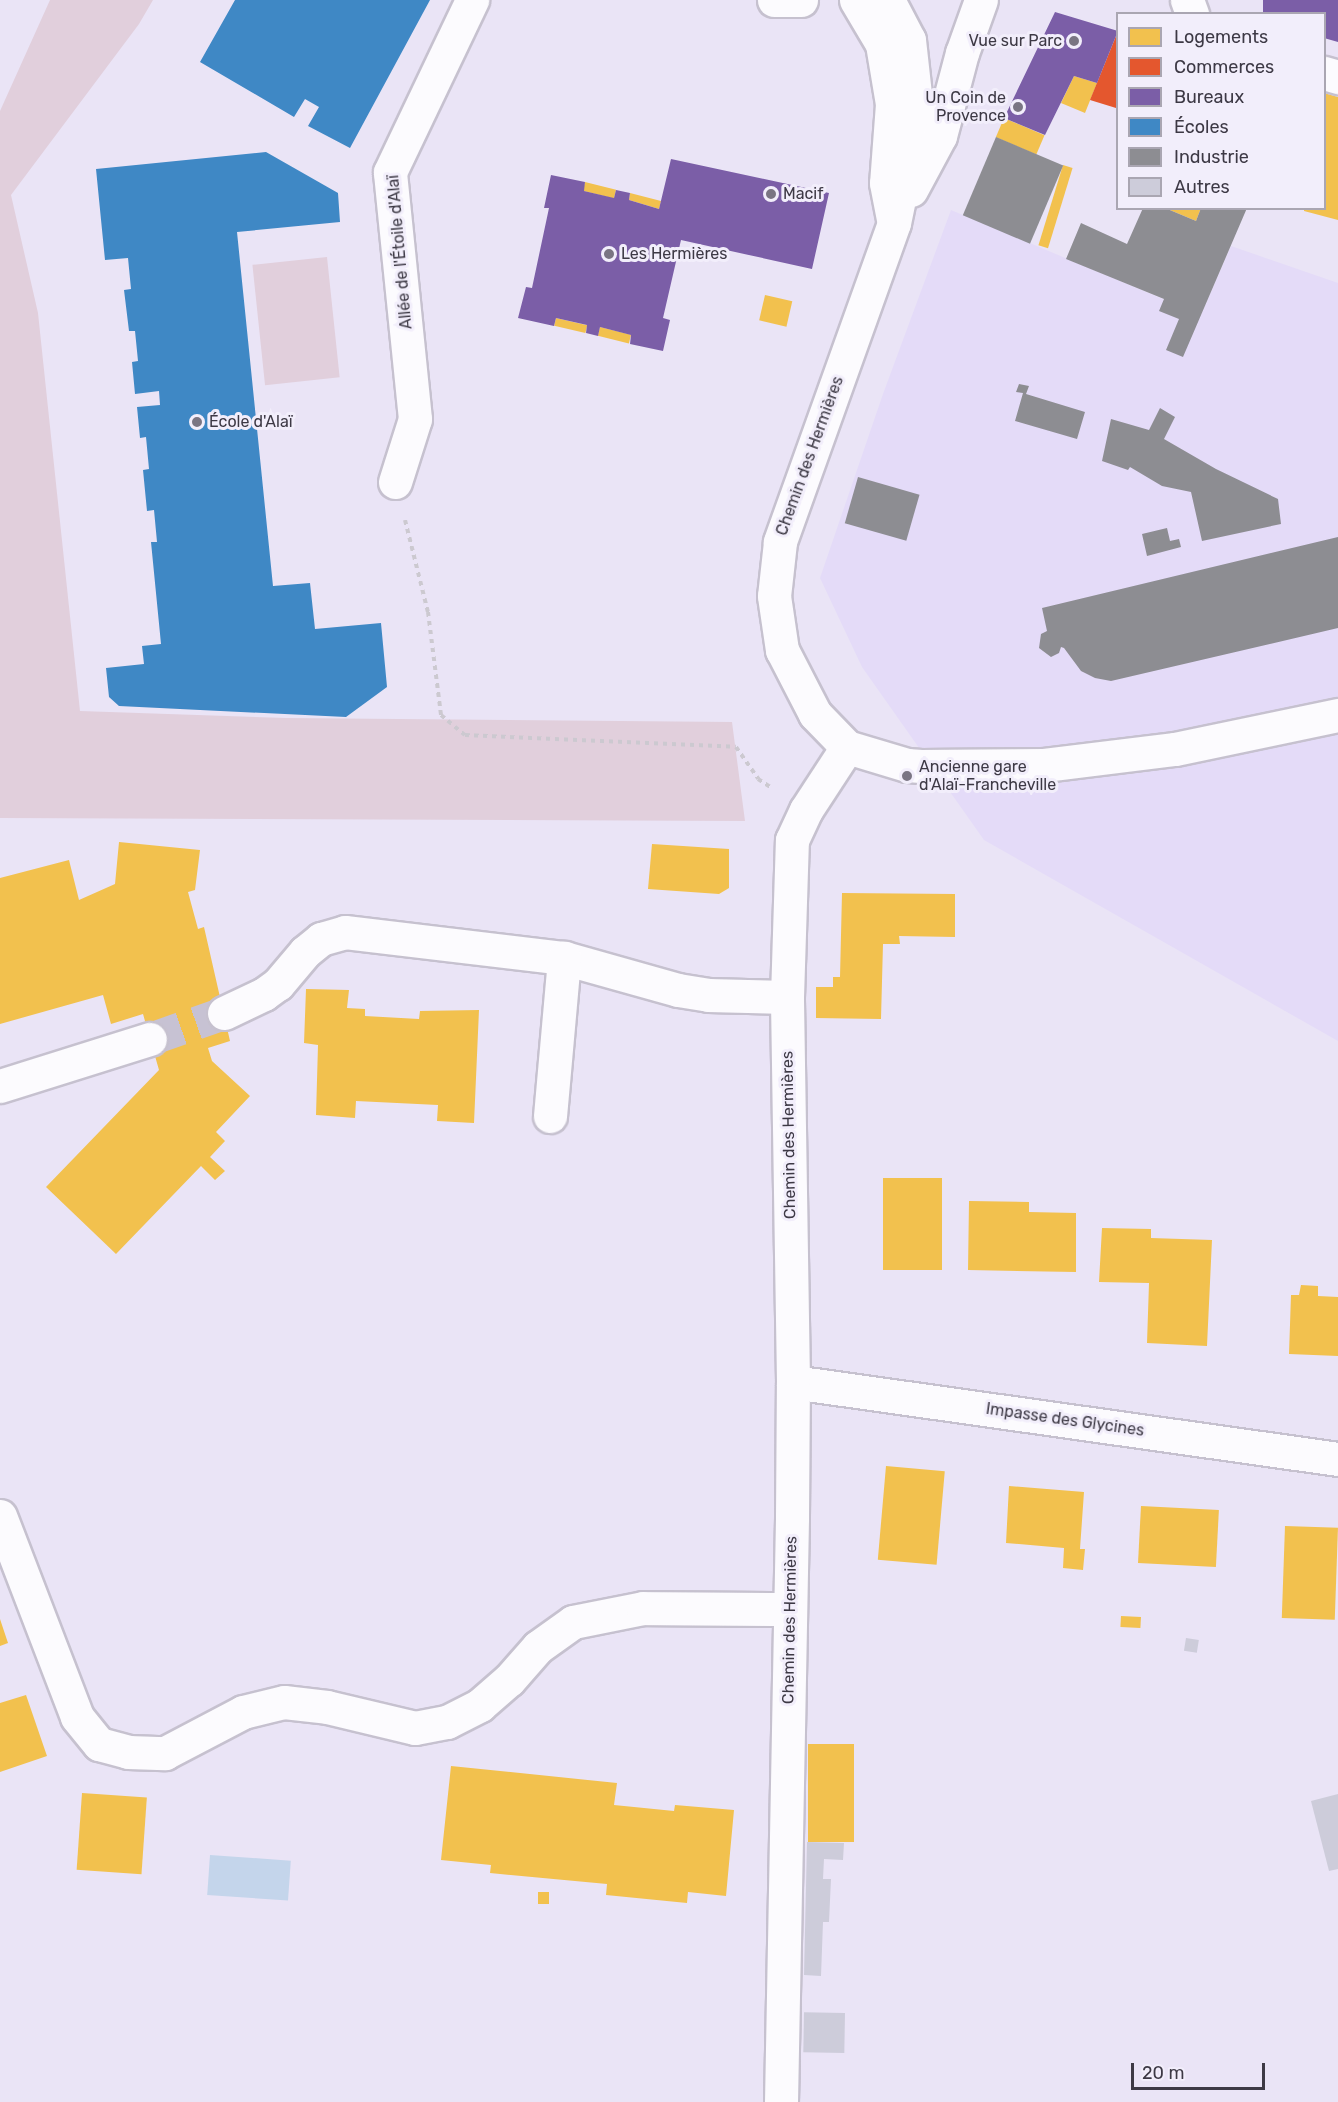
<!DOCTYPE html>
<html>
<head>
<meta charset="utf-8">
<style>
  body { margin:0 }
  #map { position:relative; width:1338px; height:2102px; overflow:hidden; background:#eae4f6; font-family:Rubik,sans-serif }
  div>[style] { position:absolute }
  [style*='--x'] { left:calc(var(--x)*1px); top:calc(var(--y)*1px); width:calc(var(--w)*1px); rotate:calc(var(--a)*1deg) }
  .built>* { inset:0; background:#e4dbf8 }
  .green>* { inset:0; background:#e1cfdc; transform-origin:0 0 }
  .water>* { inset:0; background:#c4d5eb; transform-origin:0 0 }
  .homes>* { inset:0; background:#f2c14e; transform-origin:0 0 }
  .shops>* { inset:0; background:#e4572e }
  .offices>* { inset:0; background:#7b5ea7 }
  .schools>* { inset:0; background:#3f88c5 }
  .industry>* { inset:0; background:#8d8d92; transform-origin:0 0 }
  .building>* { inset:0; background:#cdccda; transform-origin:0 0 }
  .minor-tunnel>* { height:33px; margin-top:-16.5px; transform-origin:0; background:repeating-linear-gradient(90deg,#c7c2d3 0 33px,transparent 0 49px) }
  .path>* { height:4px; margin-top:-2px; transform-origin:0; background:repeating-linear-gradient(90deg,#ccc9d0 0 4.5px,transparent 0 9px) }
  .roads { filter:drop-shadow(2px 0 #c6c1cf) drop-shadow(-2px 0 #c6c1cf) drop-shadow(0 2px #c6c1cf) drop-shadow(0 -2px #c6c1cf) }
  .minor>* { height:33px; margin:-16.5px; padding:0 16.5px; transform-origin:16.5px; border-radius:16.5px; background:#fcfbfe }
  .major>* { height:33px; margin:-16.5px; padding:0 16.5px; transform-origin:16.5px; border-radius:16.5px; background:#fcfbfe }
  .dots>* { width:16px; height:16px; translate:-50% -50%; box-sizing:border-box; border:3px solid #f2eefb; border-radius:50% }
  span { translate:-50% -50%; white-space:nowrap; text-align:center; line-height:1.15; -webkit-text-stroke:6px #f2eefb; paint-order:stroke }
  .poi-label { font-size:16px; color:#3d3945 }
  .right { translate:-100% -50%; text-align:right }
  .left { translate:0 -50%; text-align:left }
  .street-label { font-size:16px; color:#3d3945 }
  .legend { position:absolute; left:1116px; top:12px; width:210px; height:198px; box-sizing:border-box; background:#f2eefb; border:2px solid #aaa6b2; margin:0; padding:8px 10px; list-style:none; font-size:18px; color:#3d3945 }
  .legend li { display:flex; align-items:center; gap:12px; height:30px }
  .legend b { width:30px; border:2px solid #aaa6b2 }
  .scale { position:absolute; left:1131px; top:2063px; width:134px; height:27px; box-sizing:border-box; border:3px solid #3d3945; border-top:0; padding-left:8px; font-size:18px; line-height:21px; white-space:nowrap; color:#3d3945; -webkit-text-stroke:4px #f2eefb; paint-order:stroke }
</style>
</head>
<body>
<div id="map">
  <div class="built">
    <i style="clip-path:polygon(951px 210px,1201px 315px,1231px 246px,1338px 283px,1338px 1041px,984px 840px,862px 667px,820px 578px,883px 394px)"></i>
  </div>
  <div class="green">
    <i style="clip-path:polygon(50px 0,153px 0,139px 24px,11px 195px,38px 313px,80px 711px,286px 718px,732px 722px,745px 821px,0 818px,0 111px)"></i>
    <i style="left:327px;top:257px;width:121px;height:75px;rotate:84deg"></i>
  </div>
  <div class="water">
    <i style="left:210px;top:1855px;width:81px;height:40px;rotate:4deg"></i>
  </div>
  <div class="homes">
    <i style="clip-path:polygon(1074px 76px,1097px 83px,1085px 113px,1061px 103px)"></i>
    <i style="clip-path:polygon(1324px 93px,1338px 97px,1338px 220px,1304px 211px,1304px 208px,1324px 208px)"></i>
    <i style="left:1004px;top:118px;width:44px;height:21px;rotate:23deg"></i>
    <i style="left:1063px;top:165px;width:10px;height:84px;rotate:17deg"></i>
    <i style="left:585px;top:182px;width:32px;height:9px;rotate:14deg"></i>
    <i style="clip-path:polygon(630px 193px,661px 201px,659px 209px,629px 200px)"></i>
    <i style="clip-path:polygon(1165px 208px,1201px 208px,1196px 221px)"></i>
    <i style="left:765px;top:295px;width:28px;height:26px;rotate:13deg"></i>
    <i style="left:556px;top:318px;width:32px;height:8px;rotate:13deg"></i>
    <i style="left:600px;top:327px;width:32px;height:9px;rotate:14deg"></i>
    <i style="clip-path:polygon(119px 842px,200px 850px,195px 890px,188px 892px,198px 929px,204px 927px,230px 1041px,208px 1048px,212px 1061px,250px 1096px,216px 1132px,225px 1141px,210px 1157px,225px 1171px,215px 1180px,201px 1166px,116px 1254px,46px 1187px,159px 1070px,143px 1014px,111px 1024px,103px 995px,0 1024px,0 878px,69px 860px,79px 900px,115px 884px)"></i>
    <i style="clip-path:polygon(652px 844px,729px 849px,729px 888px,719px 894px,648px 889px)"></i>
    <i style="clip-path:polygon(842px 893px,955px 894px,955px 937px,899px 936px,900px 944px,883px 944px,881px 1019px,816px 1018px,816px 987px,833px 987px,833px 977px,840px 977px)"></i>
    <i style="clip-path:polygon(306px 989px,349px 990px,347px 1008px,365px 1009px,365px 1016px,419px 1019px,420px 1011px,479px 1010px,474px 1123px,437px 1121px,438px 1105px,356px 1101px,355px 1118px,316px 1115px,318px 1045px,304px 1043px)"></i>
    <i style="left:883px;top:1178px;width:59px;height:92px"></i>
    <i style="clip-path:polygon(969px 1201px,1029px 1202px,1029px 1212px,1076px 1213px,1076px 1272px,968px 1270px)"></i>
    <i style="clip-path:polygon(1102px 1228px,1151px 1229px,1151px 1238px,1212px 1240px,1207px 1346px,1147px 1343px,1149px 1283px,1099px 1282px)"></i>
    <i style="clip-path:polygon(1301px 1285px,1318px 1286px,1318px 1296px,1338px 1297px,1338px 1356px,1289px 1354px,1291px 1295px,1299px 1295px)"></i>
    <i style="left:886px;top:1466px;width:59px;height:94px;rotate:5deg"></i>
    <i style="clip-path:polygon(1009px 1486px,1084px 1492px,1080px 1549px,1085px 1549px,1083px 1570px,1063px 1568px,1064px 1548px,1006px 1543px)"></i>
    <i style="left:1141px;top:1506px;width:78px;height:57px;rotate:3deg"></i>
    <i style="left:1285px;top:1526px;width:53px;height:92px;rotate:2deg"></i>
    <i style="left:1121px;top:1616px;width:20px;height:11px;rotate:3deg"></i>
    <i style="clip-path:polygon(0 1619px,8px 1643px,0 1646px)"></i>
    <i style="clip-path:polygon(26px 1695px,47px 1756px,0 1772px,0 1703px)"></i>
    <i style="left:808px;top:1744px;width:46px;height:98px"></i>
    <i style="clip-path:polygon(451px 1766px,617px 1783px,614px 1805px,674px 1811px,675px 1805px,734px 1810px,726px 1896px,688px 1892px,687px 1903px,606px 1895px,607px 1884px,490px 1873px,491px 1865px,441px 1860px)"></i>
    <i style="left:82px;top:1793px;width:65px;height:77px;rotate:4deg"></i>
    <i style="left:538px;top:1892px;width:11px;height:12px"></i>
  </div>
  <div class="shops">
    <i style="clip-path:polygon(1118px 31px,1118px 103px,1116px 108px,1090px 100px)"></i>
  </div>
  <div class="offices">
    <i style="clip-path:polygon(1263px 0,1338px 0,1338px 42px,1324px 38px,1324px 14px,1263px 14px)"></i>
    <i style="clip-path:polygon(1055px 12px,1118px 31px,1097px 83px,1074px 76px,1045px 135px,1004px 118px)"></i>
    <i style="clip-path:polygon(671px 159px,829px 193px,812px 269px,681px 240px,663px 318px,670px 320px,663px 351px,630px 344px,631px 335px,600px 327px,598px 336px,586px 333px,587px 325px,556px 318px,554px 326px,518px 318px,526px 287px,532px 288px,549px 208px,544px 208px,551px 175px,585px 182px,584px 191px,614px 198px,616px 190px,630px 193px,629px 200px,659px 209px)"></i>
  </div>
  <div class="schools">
    <i style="clip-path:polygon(235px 0,430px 0,350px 148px,308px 126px,319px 107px,305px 99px,294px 117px,200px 62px)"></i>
    <i style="clip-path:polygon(266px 152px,338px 193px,340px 222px,237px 232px,273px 586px,310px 583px,315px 629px,381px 623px,387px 687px,346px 717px,119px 706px,109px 697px,106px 668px,144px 664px,142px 646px,161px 644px,151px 542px,157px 542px,154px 510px,147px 511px,143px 470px,149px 469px,146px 437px,140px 438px,137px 407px,160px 405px,159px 391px,135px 394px,132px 362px,138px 361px,135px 331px,129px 331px,124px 290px,131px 289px,128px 258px,105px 260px,96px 169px)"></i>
  </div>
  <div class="industry">
    <i style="left:996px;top:137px;width:73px;height:85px;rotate:23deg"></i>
    <i style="clip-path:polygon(1143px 208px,1165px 208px,1196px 221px,1201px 208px,1247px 208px,1183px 357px,1166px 350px,1179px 319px,1159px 311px,1164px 299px,1066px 259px,1081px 223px,1127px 244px)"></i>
    <i style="clip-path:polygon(1019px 384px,1029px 386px,1026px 394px,1085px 412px,1077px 439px,1015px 421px,1023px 393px,1016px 392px)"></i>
    <i style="clip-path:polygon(1160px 408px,1175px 417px,1164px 439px,1216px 469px,1278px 499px,1281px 524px,1202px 541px,1191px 492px,1162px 486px,1130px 467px,1128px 470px,1102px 461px,1111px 419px,1149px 430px)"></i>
    <i style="left:858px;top:477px;width:64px;height:48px;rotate:16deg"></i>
    <i style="clip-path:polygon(1167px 528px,1170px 541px,1179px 539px,1181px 547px,1147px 556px,1142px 534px)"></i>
    <i style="clip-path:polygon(1338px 537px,1338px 628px,1111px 681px,1095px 678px,1081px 671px,1064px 648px,1061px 647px,1059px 653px,1051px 657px,1039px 648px,1041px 634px,1047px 631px,1042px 608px)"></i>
  </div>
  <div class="building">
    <i style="left:1186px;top:1638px;width:13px;height:13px;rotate:9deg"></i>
    <i style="clip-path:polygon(1338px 1794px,1338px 1869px,1329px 1871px,1311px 1801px)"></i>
    <i style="clip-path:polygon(807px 1842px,844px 1843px,843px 1860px,824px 1859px,823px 1879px,831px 1879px,829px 1922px,823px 1922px,821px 1976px,804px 1975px)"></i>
    <i style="left:845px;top:2013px;width:40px;height:41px;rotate:91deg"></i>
  </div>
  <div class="minor-tunnel">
    <i style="--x:150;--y:1039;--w:78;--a:-19.4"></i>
  </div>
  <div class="path">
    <i style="--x:405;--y:520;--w:95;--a:76"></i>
    <i style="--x:428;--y:612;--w:104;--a:82.8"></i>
    <i style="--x:441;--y:715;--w:31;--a:40"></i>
    <i style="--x:465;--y:735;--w:271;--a:2.5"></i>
    <i style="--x:736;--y:747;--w:39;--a:55"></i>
    <i style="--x:758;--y:779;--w:17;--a:33"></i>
  </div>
  <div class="roads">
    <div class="minor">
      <i style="--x:774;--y:0;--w:27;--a:0"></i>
      <i style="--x:856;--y:0;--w:51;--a:59.4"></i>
      <i style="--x:882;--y:44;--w:61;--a:80.5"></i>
      <i style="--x:892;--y:104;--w:79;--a:94.3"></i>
      <i style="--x:886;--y:183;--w:38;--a:79"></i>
      <i style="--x:1187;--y:0;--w:15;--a:70"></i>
      <i style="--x:1324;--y:73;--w:15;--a:16"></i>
      <i style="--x:395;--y:482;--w:66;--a:-72.4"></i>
      <i style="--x:415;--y:419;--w:248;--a:-95.8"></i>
      <i style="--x:390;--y:172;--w:191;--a:-64.5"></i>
      <i style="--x:224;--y:1013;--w:44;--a:-25.4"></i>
      <i style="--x:264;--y:994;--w:17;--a:-36"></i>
      <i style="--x:278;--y:984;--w:42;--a:-49.8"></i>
      <i style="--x:305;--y:952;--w:21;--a:-39"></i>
      <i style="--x:321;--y:939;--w:25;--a:-16"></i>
      <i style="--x:345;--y:932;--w:221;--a:6.8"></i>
      <i style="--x:564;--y:958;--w:118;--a:15.7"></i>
      <i style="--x:678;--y:990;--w:30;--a:9"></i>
      <i style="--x:708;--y:995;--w:79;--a:1.5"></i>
      <i style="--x:0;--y:1086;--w:157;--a:-17.4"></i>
      <i style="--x:550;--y:1116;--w:159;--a:-84.9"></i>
      <i style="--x:793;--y:1382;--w:550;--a:8.04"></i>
      <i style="--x:0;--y:1516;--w:215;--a:69"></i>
      <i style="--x:77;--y:1717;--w:35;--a:51"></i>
      <i style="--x:99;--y:1744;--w:30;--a:15"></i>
      <i style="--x:128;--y:1752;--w:37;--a:2"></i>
      <i style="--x:165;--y:1753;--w:88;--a:-27.7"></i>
      <i style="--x:243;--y:1712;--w:42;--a:-13.7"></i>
      <i style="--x:284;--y:1702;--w:43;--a:6.6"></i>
      <i style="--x:327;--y:1707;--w:90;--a:13.4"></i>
      <i style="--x:415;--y:1728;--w:33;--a:-11"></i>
      <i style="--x:447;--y:1722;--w:37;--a:-27"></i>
      <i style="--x:480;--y:1705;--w:38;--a:-41"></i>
      <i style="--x:509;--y:1680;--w:44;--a:-48.7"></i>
      <i style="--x:538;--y:1647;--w:43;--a:-35.5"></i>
      <i style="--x:573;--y:1622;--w:71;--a:-11.3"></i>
      <i style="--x:643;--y:1608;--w:147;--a:0.4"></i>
      <i style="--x:781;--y:2102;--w:585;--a:-88.92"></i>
      <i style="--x:792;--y:1517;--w:135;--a:-89.6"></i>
      <i style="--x:793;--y:1382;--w:385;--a:-90.9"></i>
      <i style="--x:787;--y:997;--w:157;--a:-88.2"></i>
      <i style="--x:792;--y:840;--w:33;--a:-65"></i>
      <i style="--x:806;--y:810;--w:75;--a:-56.9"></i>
    </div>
    <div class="major">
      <i style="--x:888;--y:0;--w:45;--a:62.3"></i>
      <i style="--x:909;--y:40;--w:72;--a:83.7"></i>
      <i style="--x:917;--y:112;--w:113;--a:101.7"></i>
      <i style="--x:894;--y:223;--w:339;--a:109.7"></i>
      <i style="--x:780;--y:542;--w:54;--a:96.3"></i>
      <i style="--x:774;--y:596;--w:55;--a:81.6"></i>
      <i style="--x:782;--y:650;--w:72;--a:62.7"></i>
      <i style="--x:815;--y:714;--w:46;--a:45.9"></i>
      <i style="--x:847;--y:747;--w:63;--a:16.7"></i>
      <i style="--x:907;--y:765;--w:14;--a:4"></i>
      <i style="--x:921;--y:766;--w:123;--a:-0.5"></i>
      <i style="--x:1044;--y:765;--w:132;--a:-7"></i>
      <i style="--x:1175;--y:749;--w:167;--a:-11.8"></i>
      <i style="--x:911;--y:190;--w:61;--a:-61.8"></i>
      <i style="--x:940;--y:136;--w:86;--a:-75.2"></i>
      <i style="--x:962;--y:53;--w:56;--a:-70.3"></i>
    </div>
  </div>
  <div class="dots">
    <i style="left:1074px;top:41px;background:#7a7583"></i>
    <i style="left:1018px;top:107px;background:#7a7583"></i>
    <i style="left:771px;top:194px;background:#7a7583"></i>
    <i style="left:609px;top:254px;background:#7a7583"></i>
    <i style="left:197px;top:422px;background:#7a7583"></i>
    <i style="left:907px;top:776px;background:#7a7583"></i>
  </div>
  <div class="poi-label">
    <span class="right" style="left:1062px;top:41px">Vue sur Parc</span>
    <span class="right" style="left:1006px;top:107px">Un Coin de<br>Provence</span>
    <span class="left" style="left:783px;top:194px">Macif</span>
    <span class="left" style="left:621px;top:254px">Les Hermières</span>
    <span class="left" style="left:209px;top:422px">École d'Alaï</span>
    <span class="left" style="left:919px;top:776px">Ancienne gare<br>d'Alaï-Francheville</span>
  </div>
  <div class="street-label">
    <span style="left:400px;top:252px;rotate:-95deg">Allée de l'Étoile d'Alaï</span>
    <span style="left:810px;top:456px;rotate:-70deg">Chemin des Hermières</span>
    <span style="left:789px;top:1135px;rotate:-91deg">Chemin des Hermières</span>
    <span style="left:1065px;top:1420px;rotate:8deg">Impasse des Glycines</span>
    <span style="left:790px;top:1620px;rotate:-89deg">Chemin des Hermières</span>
  </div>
  <ul class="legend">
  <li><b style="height:16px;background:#f2c14e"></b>Logements</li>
  <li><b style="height:16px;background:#e4572e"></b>Commerces</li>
  <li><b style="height:16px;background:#7b5ea7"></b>Bureaux</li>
  <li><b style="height:16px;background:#3f88c5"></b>Écoles</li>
  <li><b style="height:16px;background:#8d8d92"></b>Industrie</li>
  <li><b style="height:16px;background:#cdccda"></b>Autres</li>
  </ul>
  <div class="scale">20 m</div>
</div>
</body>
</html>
